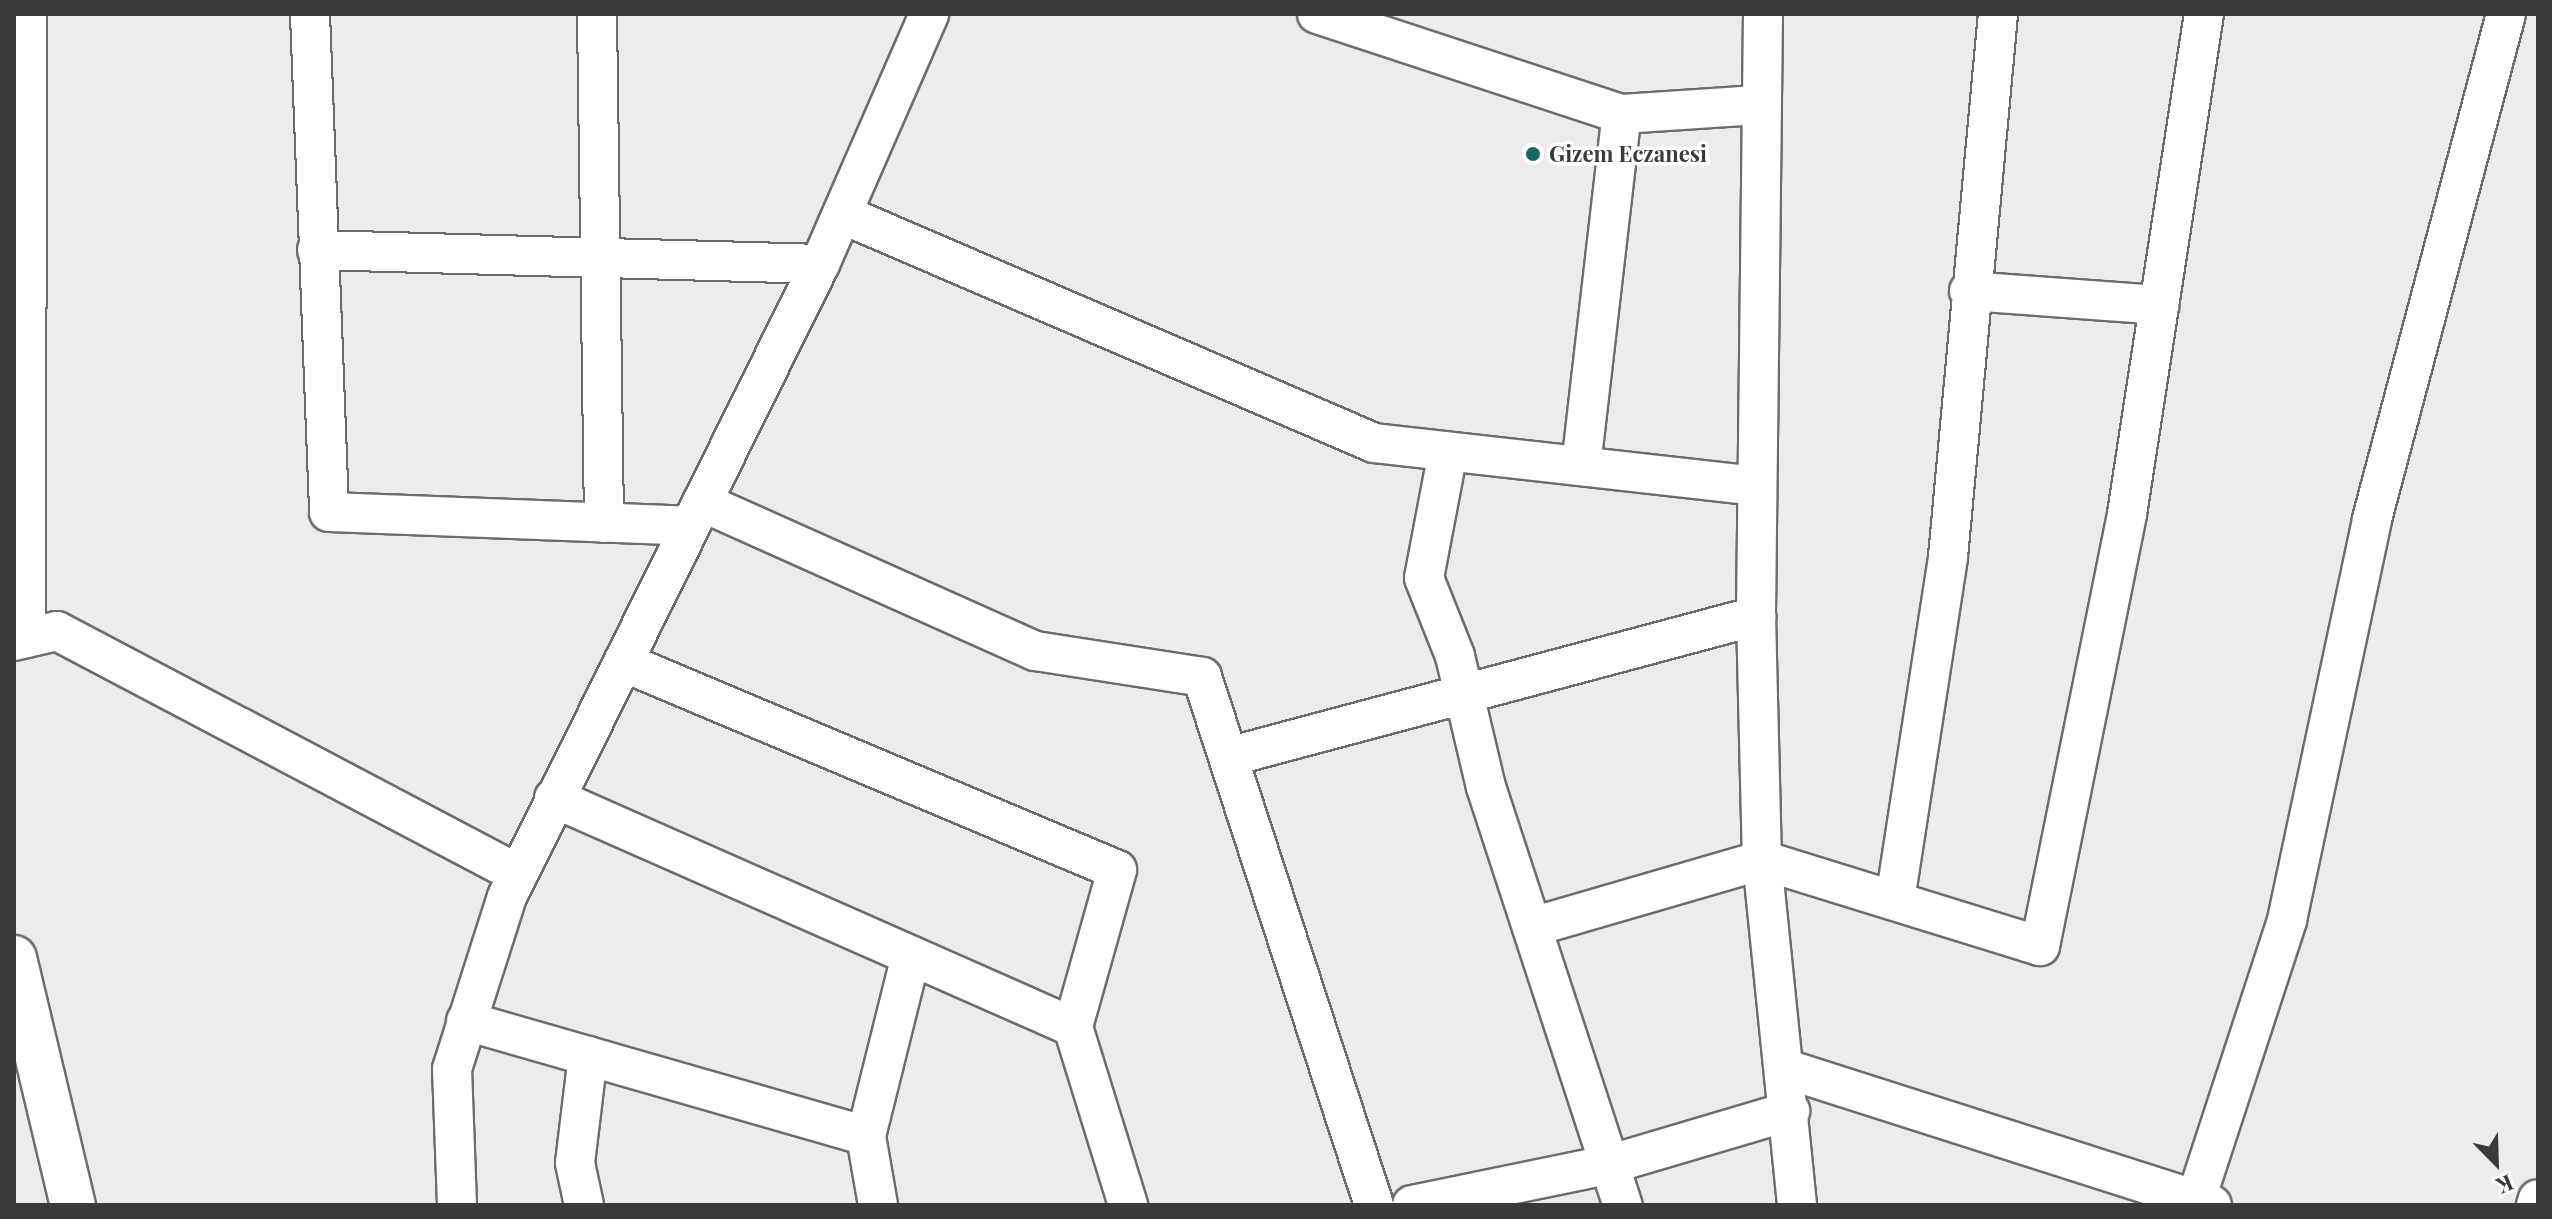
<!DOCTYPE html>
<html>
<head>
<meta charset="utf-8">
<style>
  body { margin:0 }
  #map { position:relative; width:2552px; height:1219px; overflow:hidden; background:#eeebec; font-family:"Playfair Display",serif }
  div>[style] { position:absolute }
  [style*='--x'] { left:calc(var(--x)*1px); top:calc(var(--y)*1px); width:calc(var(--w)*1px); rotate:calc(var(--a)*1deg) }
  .roads { filter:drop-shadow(2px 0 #6e6b6c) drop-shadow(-2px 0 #6e6b6c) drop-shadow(0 2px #6e6b6c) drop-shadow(0 -2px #6e6b6c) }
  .street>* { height:38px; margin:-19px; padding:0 19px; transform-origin:19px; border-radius:19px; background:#fff }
  .secondary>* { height:44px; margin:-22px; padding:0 22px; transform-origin:22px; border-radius:22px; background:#fff }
  .dots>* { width:22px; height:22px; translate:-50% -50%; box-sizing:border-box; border:4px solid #fff; border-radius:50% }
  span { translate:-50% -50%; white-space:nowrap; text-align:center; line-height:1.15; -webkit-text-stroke:7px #fff; paint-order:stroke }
  .poi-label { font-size:22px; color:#3b393a; font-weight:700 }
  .left { translate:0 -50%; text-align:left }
  .frame { position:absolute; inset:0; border:16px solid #3b393a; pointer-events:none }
  .north { position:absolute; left:2456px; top:1123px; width:80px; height:80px; -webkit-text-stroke:6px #fff; paint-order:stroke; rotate:157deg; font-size:22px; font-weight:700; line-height:32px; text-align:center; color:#3b393a }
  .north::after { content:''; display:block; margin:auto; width:28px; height:36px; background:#3b393a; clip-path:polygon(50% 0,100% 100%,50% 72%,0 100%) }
</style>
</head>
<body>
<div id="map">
  <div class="roads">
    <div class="street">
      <i style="--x:310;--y:14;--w:498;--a:87.8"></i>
      <i style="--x:329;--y:512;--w:361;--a:2.2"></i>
      <i style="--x:597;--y:14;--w:509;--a:89.21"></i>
      <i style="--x:1317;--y:14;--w:321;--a:18.2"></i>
      <i style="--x:1622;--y:114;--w:136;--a:-3.8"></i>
      <i style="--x:1763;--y:14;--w:602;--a:90.67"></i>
      <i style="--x:1756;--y:616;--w:244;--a:88.6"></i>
      <i style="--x:1762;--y:860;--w:347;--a:84.2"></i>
      <i style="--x:842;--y:214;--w:579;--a:23.29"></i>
      <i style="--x:1374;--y:443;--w:385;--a:6.4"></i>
      <i style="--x:317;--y:250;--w:503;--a:1.59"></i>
      <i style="--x:1969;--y:291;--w:191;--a:4.2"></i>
      <i style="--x:1448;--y:452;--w:128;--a:100.8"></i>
      <i style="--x:1424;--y:578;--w:84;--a:68.3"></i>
      <i style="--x:1455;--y:656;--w:135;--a:76.7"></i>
      <i style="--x:1486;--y:787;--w:440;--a:71.9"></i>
      <i style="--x:1581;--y:466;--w:354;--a:-83.4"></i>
      <i style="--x:702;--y:502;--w:365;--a:24.1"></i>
      <i style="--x:1035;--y:651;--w:169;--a:8.8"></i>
      <i style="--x:1202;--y:677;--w:555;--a:71.96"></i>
      <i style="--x:26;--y:638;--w:624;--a:-89.91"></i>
      <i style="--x:14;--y:641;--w:44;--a:-13.1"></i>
      <i style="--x:57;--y:631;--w:521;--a:27.79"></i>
      <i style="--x:623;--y:662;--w:536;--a:22.83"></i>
      <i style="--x:1117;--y:870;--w:163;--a:105.7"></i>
      <i style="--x:1228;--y:757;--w:547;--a:-14.95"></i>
      <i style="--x:554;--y:798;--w:567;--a:23.81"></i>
      <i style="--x:1073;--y:1027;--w:186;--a:72.8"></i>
      <i style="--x:1895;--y:900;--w:347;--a:-81.2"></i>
      <i style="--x:1948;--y:557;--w:545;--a:-84.74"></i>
      <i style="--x:1532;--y:927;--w:240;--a:-16.2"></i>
      <i style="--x:1762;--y:860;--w:291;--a:17.2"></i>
      <i style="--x:2040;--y:946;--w:441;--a:-78.6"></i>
      <i style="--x:2127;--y:514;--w:506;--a:-81.25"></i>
      <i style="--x:466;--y:1021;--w:416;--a:16"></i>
      <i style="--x:1786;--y:1069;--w:447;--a:17.7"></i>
      <i style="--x:457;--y:1205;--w:136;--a:-92.1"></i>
      <i style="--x:452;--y:1069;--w:181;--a:-72.3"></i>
      <i style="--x:507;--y:897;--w:706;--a:-63.69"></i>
      <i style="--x:820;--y:264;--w:273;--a:-66.4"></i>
      <i style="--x:584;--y:1205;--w:43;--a:-102.1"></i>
      <i style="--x:575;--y:1163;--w:108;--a:-83.1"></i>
      <i style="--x:878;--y:1205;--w:70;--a:-99.9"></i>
      <i style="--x:866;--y:1136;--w:186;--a:-76"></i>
      <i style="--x:1412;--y:1205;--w:203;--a:-11.6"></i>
      <i style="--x:1611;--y:1164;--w:187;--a:-16.5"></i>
      <i style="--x:2194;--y:1205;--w:300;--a:-71.9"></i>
      <i style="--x:2287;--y:920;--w:410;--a:-78"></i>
      <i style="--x:2372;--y:519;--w:522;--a:-75.14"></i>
      <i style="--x:2536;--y:1205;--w:6;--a:-72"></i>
    </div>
    <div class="secondary">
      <i style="--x:14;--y:958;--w:254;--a:76.6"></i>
    </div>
  </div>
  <div class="dots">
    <i style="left:1533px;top:154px;background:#1a6766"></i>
  </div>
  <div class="poi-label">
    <span class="left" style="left:1549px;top:154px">Gizem Eczanesi</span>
  </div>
  <div class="frame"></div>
  <div class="north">K</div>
</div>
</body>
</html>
